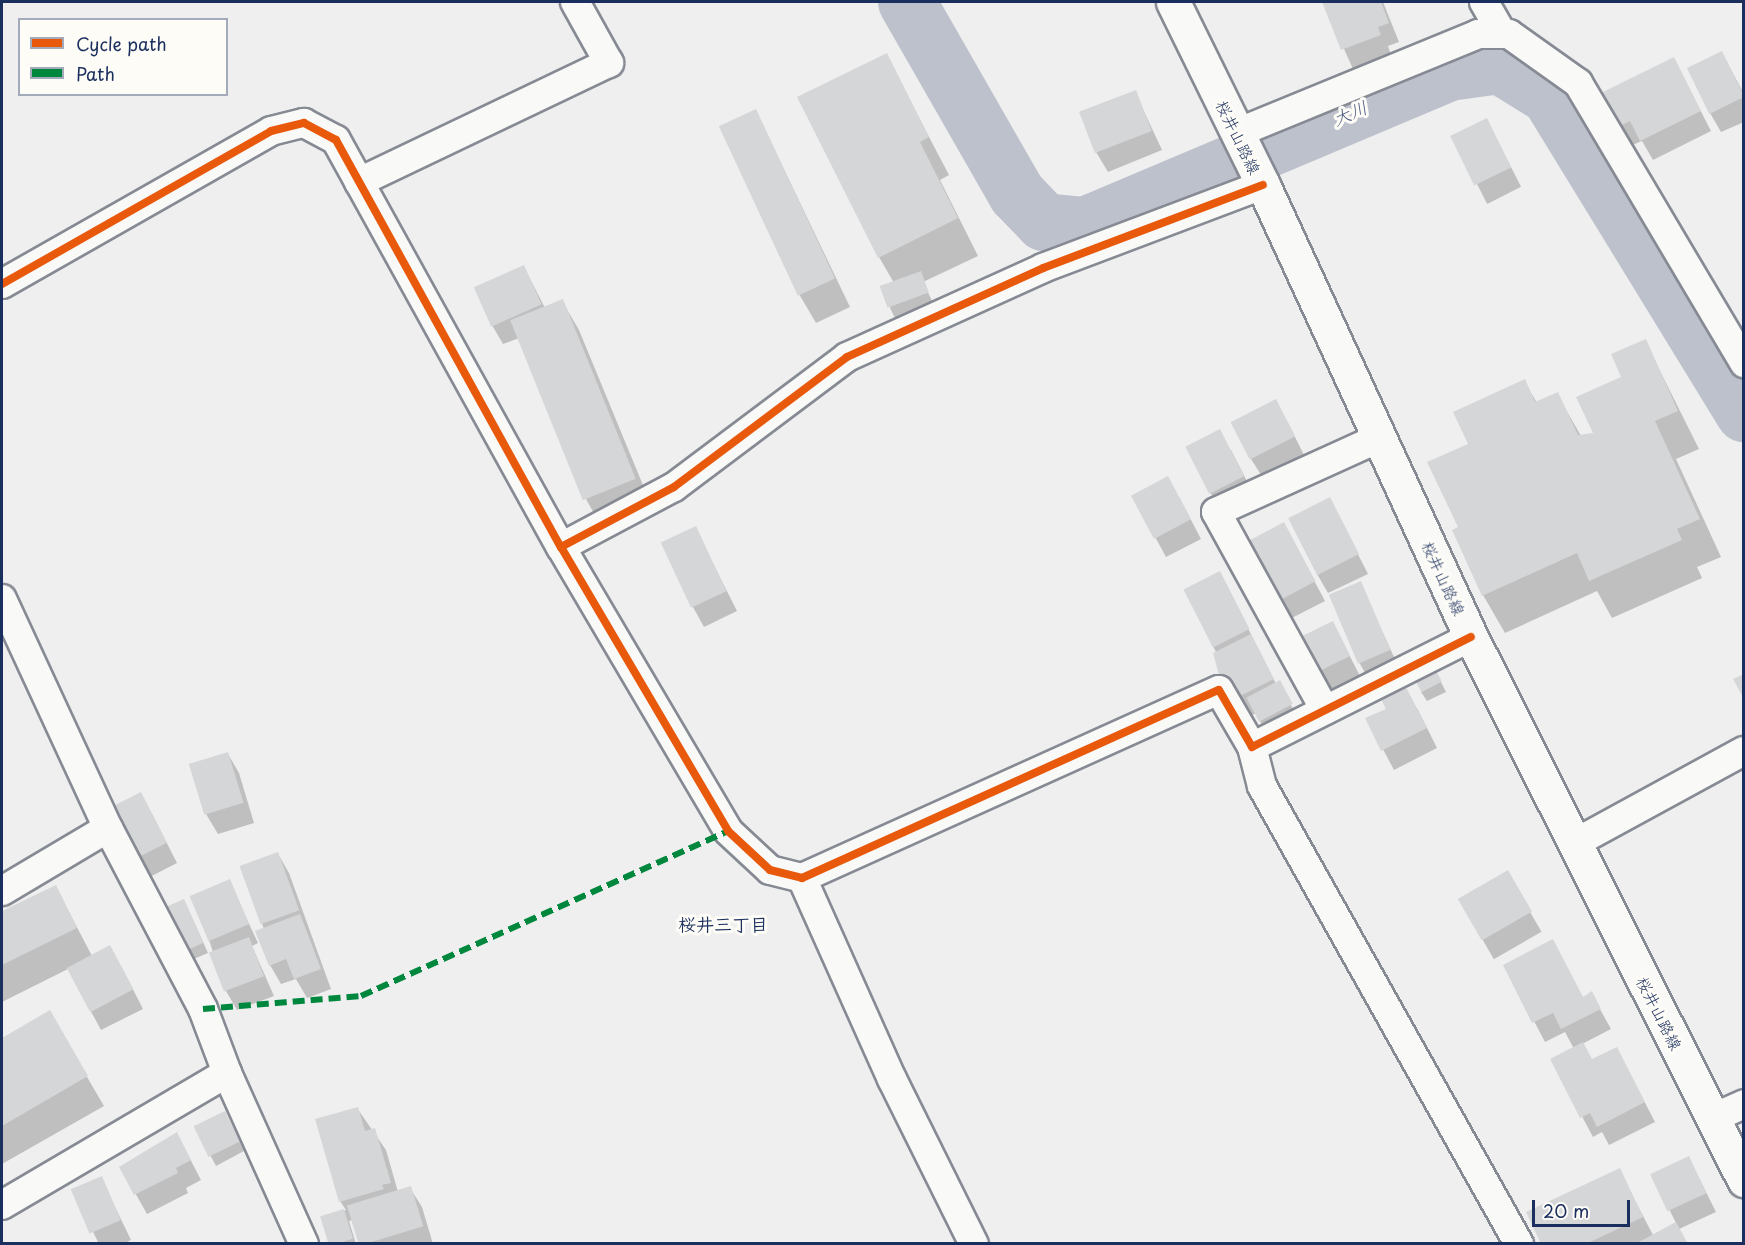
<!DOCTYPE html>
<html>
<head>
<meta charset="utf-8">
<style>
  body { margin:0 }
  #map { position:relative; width:1745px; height:1245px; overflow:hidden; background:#efefef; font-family:"Playpen Sans","Klee One",sans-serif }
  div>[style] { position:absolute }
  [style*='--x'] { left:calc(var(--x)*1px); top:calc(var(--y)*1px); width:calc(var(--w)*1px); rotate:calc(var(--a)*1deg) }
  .shadow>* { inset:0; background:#0003; transform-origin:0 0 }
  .river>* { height:58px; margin:-29px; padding:0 29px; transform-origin:29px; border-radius:29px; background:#bdc1cc }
  .building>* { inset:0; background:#d5d6d8; transform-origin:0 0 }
  .roads { filter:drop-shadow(2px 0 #868a93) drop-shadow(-2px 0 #868a93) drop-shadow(0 2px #868a93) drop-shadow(0 -2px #868a93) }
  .street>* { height:28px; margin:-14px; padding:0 14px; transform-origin:14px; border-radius:14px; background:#f9f9f8 }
  .secondary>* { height:33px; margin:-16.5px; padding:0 16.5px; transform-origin:16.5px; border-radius:16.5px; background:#f9f9f8 }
  .quiet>* { height:6px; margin-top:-3px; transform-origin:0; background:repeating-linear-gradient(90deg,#00873e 0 12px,transparent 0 18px) }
  .cycleway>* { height:8px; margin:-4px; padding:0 4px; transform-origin:4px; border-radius:4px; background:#e8590c }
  span { translate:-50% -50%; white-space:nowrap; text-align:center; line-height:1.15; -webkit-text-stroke:6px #fdfcf7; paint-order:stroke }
  .street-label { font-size:16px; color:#1b2f5e }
  .water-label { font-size:18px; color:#4c5b7f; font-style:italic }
  .neighbourhood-label { font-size:18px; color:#1b2f5e; font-weight:700 }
  .frame { position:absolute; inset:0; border:3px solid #1b2f5e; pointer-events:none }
  .legend { position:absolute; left:18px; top:18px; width:210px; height:78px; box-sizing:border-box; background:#fdfcf7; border:2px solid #a3aaba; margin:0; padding:8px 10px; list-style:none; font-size:18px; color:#1b2f5e }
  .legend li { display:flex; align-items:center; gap:12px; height:30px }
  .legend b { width:30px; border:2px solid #a3aaba }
  .scale { position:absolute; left:1532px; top:1200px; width:98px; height:27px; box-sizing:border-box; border:3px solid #1b2f5e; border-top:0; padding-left:8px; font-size:18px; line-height:21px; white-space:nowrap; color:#1b2f5e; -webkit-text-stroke:4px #fdfcf7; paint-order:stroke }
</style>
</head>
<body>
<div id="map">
  <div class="shadow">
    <i style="clip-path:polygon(1323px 2px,1383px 2px,1399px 42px,1388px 46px,1391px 55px,1353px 69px)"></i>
    <i style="clip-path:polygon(1722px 53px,1744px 94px,1744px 122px,1721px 132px,1710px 113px)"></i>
    <i style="clip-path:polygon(886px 55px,949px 175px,940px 180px,978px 256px,923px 282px,933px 303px,895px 318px,890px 308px,894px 283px,879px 257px)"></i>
    <i style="clip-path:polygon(1674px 59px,1711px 131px,1653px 160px,1642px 141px,1630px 146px,1619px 127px)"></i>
    <i style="clip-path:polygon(1135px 92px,1162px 150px,1108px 172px,1096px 152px)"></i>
    <i style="clip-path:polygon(756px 111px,850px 307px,816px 323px,799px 294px)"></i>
    <i style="left:1487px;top:120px;width:75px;height:38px;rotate:63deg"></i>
    <i style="clip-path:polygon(524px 267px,545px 308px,562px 301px,579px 330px,652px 507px,602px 528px,586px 499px,519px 338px,503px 344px,492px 325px)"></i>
    <i style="clip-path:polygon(1645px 341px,1699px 449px,1676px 459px,1721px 557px,1697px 567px,1702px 578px,1612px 618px,1597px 591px,1505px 633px,1483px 595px,1460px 528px,1470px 445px,1524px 381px,1537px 403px,1557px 394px,1581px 436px,1595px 435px)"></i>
    <i style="clip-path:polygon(1287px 421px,1305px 457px,1263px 478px,1251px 459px)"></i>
    <i style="clip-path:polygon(1231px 450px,1254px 495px,1221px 512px,1210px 492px)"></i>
    <i style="clip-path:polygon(1133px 496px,1179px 497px,1201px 539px,1166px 557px)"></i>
    <i style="clip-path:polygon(1340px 519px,1368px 574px,1328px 593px,1317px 574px)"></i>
    <i style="clip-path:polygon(695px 528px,737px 611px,704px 627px,693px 607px)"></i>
    <i style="clip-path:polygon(1294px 543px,1325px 601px,1284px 622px,1273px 603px)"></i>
    <i style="clip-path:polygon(1220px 573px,1276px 684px,1297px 714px,1265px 731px,1256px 713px,1248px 717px,1213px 646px)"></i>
    <i style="clip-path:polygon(1360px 583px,1400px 670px,1370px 682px,1359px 662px)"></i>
    <i style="clip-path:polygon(1333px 623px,1360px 676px,1324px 693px,1313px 674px)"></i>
    <i style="clip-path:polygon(1437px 674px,1446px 692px,1427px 701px,1421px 692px)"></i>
    <i style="clip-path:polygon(1417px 708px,1437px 748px,1394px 770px,1367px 719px)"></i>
    <i style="clip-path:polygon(228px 754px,239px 773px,254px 823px,218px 834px,206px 814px)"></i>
    <i style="clip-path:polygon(152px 814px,177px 863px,142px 881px,131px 862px)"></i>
    <i style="clip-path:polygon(278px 854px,289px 873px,331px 989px,307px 998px,296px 979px,281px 984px,270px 965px,264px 929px,241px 867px)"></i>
    <i style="left:1507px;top:872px;width:69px;height:55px;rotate:60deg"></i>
    <i style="clip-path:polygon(229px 881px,258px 943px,252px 946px,274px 996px,237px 1010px,226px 991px,209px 940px)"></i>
    <i style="clip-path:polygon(56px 887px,92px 956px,121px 966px,143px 1009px,101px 1030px,68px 969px,2px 1002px,2px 913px)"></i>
    <i style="clip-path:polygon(184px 900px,208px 953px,189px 961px)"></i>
    <i style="clip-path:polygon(1505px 966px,1583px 998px,1591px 993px,1611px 1029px,1582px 1044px,1592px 1061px,1627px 1068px,1655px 1122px,1609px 1145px,1602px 1132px,1593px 1137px,1552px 1060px,1574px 1049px,1565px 1032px,1545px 1042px)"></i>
    <i style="clip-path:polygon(49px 1012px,104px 1106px,2px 1164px,2px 1040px)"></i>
    <i style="clip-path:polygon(357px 1108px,386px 1150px,398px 1192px,410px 1188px,422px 1207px,433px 1244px,359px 1244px,353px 1220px,349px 1221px,356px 1244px,329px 1244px,321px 1217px,346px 1210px,340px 1201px)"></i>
    <i style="clip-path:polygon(230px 1123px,244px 1151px,216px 1166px,196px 1128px)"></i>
    <i style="clip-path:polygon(187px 1153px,201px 1180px,186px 1188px,188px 1193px,147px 1214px,121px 1168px)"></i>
    <i style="clip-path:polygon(1689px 1158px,1716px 1212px,1679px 1229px,1687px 1244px,1543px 1244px,1619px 1170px,1653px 1235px,1676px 1223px,1652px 1175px)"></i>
    <i style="clip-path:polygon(101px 1178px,131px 1240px,123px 1244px,99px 1244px,73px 1191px)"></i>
  </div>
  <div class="river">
    <i style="--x:907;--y:2;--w:221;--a:60.2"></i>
    <i style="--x:1017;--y:194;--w:39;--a:46"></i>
    <i style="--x:1044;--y:222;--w:41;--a:5.6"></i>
    <i style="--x:1085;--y:226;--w:395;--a:-22.9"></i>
    <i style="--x:1449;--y:72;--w:51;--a:-7.8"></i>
    <i style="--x:1500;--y:65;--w:59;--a:31.8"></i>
    <i style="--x:1550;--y:96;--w:372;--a:58.5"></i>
  </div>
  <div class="building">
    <i style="clip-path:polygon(1322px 2px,1381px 2px,1389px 23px,1378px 27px,1381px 35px,1341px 50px)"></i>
    <i style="left:1722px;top:51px;width:51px;height:39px;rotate:64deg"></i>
    <i style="clip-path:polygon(887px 53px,929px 137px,920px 142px,958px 218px,878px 258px,797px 97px)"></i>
    <i style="clip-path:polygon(1674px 57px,1701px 111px,1640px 141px,1630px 121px,1618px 127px,1601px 93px)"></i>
    <i style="left:1136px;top:90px;width:44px;height:61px;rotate:69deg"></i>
    <i style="left:756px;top:109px;width:187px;height:41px;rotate:65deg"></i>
    <i style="left:1487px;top:118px;width:55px;height:41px;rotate:64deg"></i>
    <i style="left:524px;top:265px;width:43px;height:55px;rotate:66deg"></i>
    <i style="left:921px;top:271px;width:23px;height:44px;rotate:70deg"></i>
    <i style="left:563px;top:299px;width:194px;height:57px;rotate:68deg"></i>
    <i style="clip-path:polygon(1646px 339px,1678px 411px,1655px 421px,1700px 519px,1677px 529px,1682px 540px,1589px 581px,1577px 553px,1482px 596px,1452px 530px,1458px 527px,1427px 462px,1468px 444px,1453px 412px,1525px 379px,1535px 402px,1558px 392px,1578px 435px,1593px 433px,1576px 397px,1621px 377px,1611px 354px)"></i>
    <i style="left:1276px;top:399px;width:42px;height:51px;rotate:63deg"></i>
    <i style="left:1220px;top:429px;width:53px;height:39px;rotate:63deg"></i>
    <i style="left:1168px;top:476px;width:49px;height:42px;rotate:62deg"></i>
    <i style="left:1330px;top:497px;width:64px;height:47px;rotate:63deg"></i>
    <i style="left:1284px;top:522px;width:67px;height:49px;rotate:62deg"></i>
    <i style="left:696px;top:526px;width:72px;height:39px;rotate:65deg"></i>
    <i style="left:1220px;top:571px;width:65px;height:41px;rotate:63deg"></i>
    <i style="left:1361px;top:581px;width:75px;height:35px;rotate:67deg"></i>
    <i style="left:1333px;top:621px;width:39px;height:42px;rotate:64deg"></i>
    <i style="clip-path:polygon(1251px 634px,1274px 679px,1236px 698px,1219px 675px,1213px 653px)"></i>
    <i style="left:1432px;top:663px;width:21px;height:23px;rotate:62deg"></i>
    <i style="clip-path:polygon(1744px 674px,1744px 699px,1733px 679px)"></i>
    <i style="left:1280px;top:680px;width:27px;height:38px;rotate:62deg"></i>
    <i style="clip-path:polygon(1406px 687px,1427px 728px,1381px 751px,1365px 718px,1386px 709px,1381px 699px)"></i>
    <i style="left:228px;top:752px;width:53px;height:41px;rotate:73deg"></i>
    <i style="left:141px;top:792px;width:57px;height:42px;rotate:63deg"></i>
    <i style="left:278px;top:852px;width:62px;height:41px;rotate:70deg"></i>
    <i style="left:1508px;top:870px;width:48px;height:58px;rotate:60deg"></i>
    <i style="left:230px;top:879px;width:49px;height:44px;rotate:67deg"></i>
    <i style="clip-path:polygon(56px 885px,77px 928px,2px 965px,2px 911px)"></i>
    <i style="left:184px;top:899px;width:48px;height:23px;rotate:66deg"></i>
    <i style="clip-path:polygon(300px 914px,321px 969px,294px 979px,286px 959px,269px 966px,255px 931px)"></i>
    <i style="left:249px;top:937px;width:42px;height:43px;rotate:69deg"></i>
    <i style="clip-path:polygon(1553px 939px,1583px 997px,1592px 991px,1601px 1009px,1561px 1029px,1553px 1013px,1532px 1023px,1503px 965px)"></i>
    <i style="left:110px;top:945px;width:50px;height:49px;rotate:62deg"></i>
    <i style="clip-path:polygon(50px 1010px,88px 1076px,2px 1126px,2px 1038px)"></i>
    <i style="clip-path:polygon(1583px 1042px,1592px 1059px,1617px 1047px,1645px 1102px,1597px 1127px,1590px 1113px,1580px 1118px,1550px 1059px)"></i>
    <i style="clip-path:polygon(358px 1107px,365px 1131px,375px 1128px,391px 1183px,382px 1185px,384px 1189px,339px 1202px,315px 1119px)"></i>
    <i style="left:225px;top:1111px;width:34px;height:35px;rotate:64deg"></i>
    <i style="clip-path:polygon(177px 1132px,191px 1160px,176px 1168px,178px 1173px,134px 1195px,119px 1167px)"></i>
    <i style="left:1689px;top:1156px;width:41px;height:43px;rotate:65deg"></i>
    <i style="clip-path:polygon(1620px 1168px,1643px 1217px,1586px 1244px,1541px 1244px,1526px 1212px)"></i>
    <i style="left:102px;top:1176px;width:48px;height:34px;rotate:67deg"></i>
    <i style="left:411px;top:1186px;width:42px;height:67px;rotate:73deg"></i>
    <i style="left:344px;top:1209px;width:31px;height:25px;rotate:73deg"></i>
    <i style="clip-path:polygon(1676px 1222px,1688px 1244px,1635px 1244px)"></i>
  </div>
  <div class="roads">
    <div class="street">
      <i style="--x:1484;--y:2;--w:36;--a:60"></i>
      <i style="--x:1237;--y:133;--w:261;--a:-22.3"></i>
      <i style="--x:1478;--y:34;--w:31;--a:0"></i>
      <i style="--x:1509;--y:34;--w:85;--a:35.4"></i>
      <i style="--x:1578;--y:83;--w:326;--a:59.3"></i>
      <i style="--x:359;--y:182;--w:277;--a:-25.5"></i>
      <i style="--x:609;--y:63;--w:70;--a:-119.1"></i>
      <i style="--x:2;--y:284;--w:309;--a:-29.6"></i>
      <i style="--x:271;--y:131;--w:34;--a:-14"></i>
      <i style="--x:304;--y:123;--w:36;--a:28"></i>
      <i style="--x:336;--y:140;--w:465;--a:61.1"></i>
      <i style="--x:561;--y:547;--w:329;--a:59.5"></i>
      <i style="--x:728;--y:831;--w:57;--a:42.9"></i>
      <i style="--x:770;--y:870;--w:33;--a:14"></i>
      <i style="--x:802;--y:878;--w:457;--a:-24.3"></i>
      <i style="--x:1219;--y:690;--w:66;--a:59.9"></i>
      <i style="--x:1252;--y:747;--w:245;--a:-26.7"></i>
      <i style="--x:561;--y:547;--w:128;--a:-28"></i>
      <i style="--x:674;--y:487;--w:216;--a:-36.9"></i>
      <i style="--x:847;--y:357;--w:215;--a:-24.4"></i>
      <i style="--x:1043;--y:268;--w:235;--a:-20.7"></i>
      <i style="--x:2;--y:599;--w:252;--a:65.2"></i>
      <i style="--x:108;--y:828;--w:204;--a:62.3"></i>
      <i style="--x:203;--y:1009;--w:68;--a:69.4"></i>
      <i style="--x:227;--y:1073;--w:188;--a:65.8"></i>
      <i style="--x:1325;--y:710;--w:226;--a:-118.8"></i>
      <i style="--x:1216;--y:512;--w:179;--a:-24.4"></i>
      <i style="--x:1252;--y:747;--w:40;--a:75.6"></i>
      <i style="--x:1262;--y:786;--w:525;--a:60.7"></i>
      <i style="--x:1575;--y:843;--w:192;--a:-28.6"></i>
      <i style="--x:802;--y:878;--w:220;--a:65.9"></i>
      <i style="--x:892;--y:1079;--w:184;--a:63.6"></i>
      <i style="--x:2;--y:891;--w:123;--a:-30.7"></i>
      <i style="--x:1713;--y:1118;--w:34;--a:-24"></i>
      <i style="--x:2;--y:1205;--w:261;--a:-30.4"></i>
    </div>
    <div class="secondary">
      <i style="--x:1173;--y:2;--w:204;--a:63.8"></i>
      <i style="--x:1263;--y:185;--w:498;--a:65.3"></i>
      <i style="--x:1471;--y:637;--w:608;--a:63.31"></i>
    </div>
  </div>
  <div class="quiet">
    <i style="--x:203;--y:1009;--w:159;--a:-4.7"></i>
    <i style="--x:361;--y:996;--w:402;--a:-24.2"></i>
  </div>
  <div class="cycleway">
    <i style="--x:2;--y:284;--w:309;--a:-29.6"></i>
    <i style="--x:271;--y:131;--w:34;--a:-14"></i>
    <i style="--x:304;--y:123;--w:36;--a:28"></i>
    <i style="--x:336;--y:140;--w:465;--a:61.1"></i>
    <i style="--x:561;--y:547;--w:329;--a:59.5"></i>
    <i style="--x:728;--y:831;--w:57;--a:42.9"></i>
    <i style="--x:770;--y:870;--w:33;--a:14"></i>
    <i style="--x:802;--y:878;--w:457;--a:-24.3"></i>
    <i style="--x:1219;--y:690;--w:66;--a:59.9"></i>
    <i style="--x:1252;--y:747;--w:245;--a:-26.7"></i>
    <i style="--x:561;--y:547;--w:128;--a:-28"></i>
    <i style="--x:674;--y:487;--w:216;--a:-36.9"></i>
    <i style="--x:847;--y:357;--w:215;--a:-24.4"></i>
    <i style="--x:1043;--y:268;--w:235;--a:-20.7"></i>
  </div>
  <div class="street-label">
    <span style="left:1239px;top:137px;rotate:64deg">桜井山路線</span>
    <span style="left:1444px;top:578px;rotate:65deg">桜井山路線</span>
    <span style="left:1660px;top:1013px;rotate:63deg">桜井山路線</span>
  </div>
  <div class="water-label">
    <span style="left:1350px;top:113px;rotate:-23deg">大川</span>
  </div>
  <div class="neighbourhood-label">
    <span style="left:723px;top:924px">桜井三丁目</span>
  </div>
  <div class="frame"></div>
  <ul class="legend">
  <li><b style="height:8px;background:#e8590c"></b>Cycle path</li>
  <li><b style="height:8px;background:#00873e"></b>Path</li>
  </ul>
  <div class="scale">20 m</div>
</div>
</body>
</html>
